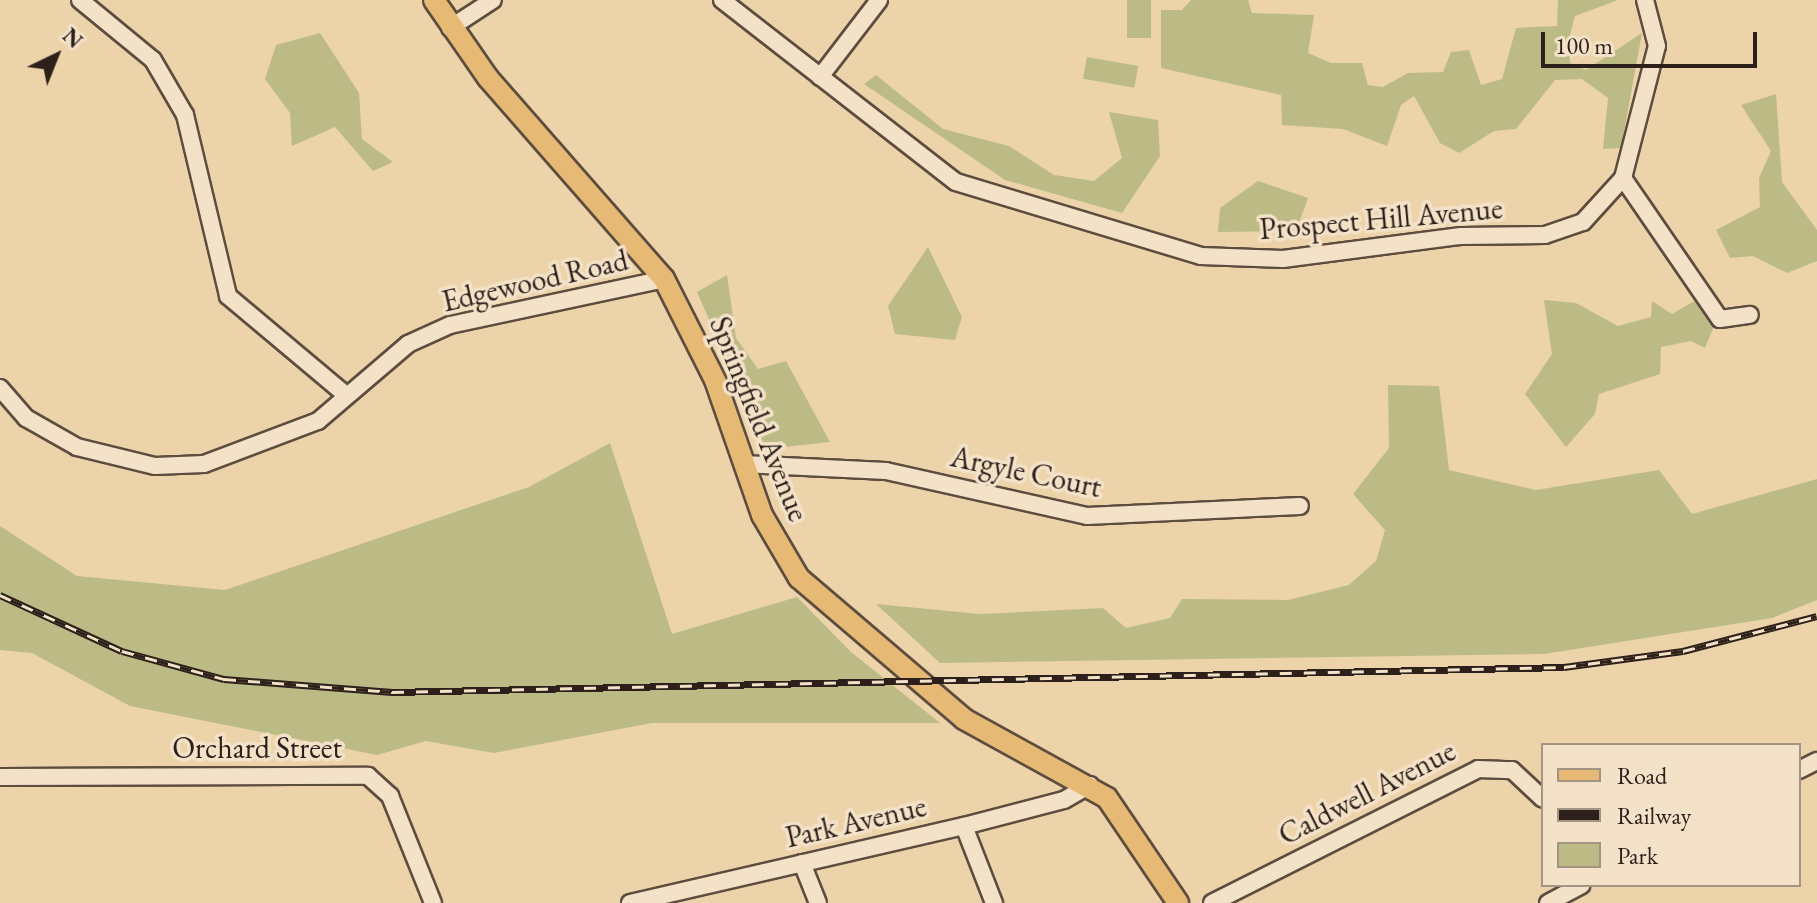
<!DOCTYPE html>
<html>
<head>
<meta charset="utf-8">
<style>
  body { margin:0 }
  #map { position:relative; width:1817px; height:903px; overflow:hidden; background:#ecd3aa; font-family:"EB Garamond",serif }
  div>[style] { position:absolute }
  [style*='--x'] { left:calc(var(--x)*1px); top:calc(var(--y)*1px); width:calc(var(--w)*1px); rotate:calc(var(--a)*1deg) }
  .green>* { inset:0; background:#bcbb86; transform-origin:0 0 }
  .roads { filter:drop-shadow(2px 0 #5d4d3f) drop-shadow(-2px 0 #5d4d3f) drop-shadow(0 2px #5d4d3f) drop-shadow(0 -2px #5d4d3f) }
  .minor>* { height:16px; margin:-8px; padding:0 8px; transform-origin:8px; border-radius:8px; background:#f3e2c8 }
  .major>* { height:20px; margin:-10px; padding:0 10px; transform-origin:10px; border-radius:10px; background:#e6ba75 }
  .rail>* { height:7px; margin-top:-3.5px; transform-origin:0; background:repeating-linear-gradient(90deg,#f3e2c8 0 12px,#2d201b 0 24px); box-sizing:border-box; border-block:2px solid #2d201b }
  span { translate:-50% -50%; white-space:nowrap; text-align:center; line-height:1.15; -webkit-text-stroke:7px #f3e2c8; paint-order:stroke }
  .street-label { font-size:30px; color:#2d201b }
  .legend { position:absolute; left:1541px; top:743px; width:260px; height:144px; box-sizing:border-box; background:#f3e2c8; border:2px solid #a49483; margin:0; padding:10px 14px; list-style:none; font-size:24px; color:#2d201b }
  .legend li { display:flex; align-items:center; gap:16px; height:40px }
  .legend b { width:40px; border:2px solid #a49483 }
  .north { position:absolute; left:16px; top:16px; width:80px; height:80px; -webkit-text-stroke:6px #f3e2c8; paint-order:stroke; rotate:43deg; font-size:22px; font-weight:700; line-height:32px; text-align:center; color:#2d201b }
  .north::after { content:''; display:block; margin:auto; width:28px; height:36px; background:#2d201b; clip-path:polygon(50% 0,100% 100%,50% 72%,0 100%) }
  .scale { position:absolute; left:1541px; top:32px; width:216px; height:36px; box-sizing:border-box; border:4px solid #2d201b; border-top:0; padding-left:10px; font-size:24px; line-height:28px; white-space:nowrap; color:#2d201b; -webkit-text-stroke:6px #f3e2c8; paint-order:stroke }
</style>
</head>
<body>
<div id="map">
  <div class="green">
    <i style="left:1127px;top:0;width:24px;height:38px"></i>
    <i style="clip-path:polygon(1191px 0,1248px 0,1252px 13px,1314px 15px,1308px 53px,1331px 63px,1362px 63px,1368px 85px,1383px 87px,1408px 73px,1443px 72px,1451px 52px,1469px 50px,1481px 85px,1502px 79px,1516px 28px,1557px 26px,1558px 0,1618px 0,1575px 16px,1569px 39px,1570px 63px,1586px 70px,1642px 33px,1621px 148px,1603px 149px,1608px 98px,1582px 79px,1555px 80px,1516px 129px,1494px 131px,1459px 153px,1440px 143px,1414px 96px,1401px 105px,1387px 146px,1343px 129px,1282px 125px,1281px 95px,1161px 68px,1161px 10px,1182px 10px)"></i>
    <i style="clip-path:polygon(320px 33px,359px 93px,362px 139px,393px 162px,373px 171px,335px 127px,292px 146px,290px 113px,265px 79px,276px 45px)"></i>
    <i style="left:1087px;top:57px;width:52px;height:22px;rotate:10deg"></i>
    <i style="clip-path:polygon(876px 75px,943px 129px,1009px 146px,1054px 175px,1094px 181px,1122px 158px,1109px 112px,1158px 120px,1160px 156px,1122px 213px,1005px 180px,864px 84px)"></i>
    <i style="clip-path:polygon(1776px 94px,1782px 182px,1817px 230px,1817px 261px,1787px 273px,1753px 256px,1730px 258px,1716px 230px,1760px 207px,1759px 178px,1771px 151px,1741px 105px)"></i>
    <i style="clip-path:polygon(1258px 181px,1308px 198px,1296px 231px,1218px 232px,1220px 208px)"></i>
    <i style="clip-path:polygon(928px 247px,962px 317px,955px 340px,895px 334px,888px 306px)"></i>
    <i style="clip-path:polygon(727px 275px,736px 338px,758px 369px,786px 361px,830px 442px,766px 449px,697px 292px)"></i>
    <i style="clip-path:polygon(1544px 300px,1576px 303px,1618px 326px,1651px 317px,1652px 301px,1672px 314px,1696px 300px,1716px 321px,1705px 348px,1691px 341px,1661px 347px,1660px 374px,1599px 394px,1595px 414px,1566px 447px,1525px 394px,1552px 354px)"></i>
    <i style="clip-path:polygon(1388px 385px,1439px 386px,1449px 470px,1536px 490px,1659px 470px,1692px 514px,1817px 479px,1817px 600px,1772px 618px,1544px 654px,940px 663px,876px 604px,980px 614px,1103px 608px,1126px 628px,1170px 618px,1182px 599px,1288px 600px,1349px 585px,1376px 561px,1385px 530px,1353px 494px,1389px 448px)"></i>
    <i style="clip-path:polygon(610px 443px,672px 634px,797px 597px,851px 652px,940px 723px,652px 723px,494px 753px,426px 741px,377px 755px,130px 706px,32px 653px,0 650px,0 526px,77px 576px,225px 590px,529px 487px)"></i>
  </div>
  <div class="roads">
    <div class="minor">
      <i style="--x:80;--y:0;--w:94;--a:39.4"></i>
      <i style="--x:153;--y:60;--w:64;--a:59.8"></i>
      <i style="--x:185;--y:115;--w:186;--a:76.6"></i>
      <i style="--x:228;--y:296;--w:154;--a:40"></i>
      <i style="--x:722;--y:0;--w:296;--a:37.9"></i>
      <i style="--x:956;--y:182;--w:256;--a:16.8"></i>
      <i style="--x:1201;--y:256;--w:82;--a:2.1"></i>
      <i style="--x:1283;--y:259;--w:179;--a:-7.4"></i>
      <i style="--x:1461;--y:236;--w:84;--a:-0.7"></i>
      <i style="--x:1545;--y:235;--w:40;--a:-18.9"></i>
      <i style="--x:1583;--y:222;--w:59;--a:-47.7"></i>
      <i style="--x:1623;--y:178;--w:136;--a:-75.6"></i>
      <i style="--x:1657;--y:46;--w:48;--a:-104.6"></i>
      <i style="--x:450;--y:28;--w:51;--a:-33.1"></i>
      <i style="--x:820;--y:77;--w:97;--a:-52.5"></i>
      <i style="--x:1623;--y:178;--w:171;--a:55.5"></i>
      <i style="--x:1720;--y:319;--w:30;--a:-8"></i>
      <i style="--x:0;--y:388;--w:40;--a:49"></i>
      <i style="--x:26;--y:418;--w:59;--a:29.6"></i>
      <i style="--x:77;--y:447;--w:80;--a:13.7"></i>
      <i style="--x:155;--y:466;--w:49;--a:-2.3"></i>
      <i style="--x:204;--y:464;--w:122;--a:-20.7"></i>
      <i style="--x:318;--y:421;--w:118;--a:-40.5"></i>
      <i style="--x:408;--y:344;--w:46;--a:-24.3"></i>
      <i style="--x:450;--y:325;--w:219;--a:-12.1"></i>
      <i style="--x:743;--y:464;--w:143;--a:2.8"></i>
      <i style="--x:886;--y:471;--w:206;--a:12.6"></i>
      <i style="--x:1087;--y:516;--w:213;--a:-2.7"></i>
      <i style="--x:1799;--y:770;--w:20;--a:-27"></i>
      <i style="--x:0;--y:777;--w:368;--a:-0.2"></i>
      <i style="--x:368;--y:776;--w:30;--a:42"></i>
      <i style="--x:390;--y:796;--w:115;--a:68.1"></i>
      <i style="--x:964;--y:826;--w:83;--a:68.7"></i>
      <i style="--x:802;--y:863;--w:43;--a:68.2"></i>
      <i style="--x:630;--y:903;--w:343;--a:-13"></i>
      <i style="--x:964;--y:826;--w:103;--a:-14.6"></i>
      <i style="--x:1064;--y:800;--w:30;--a:-30"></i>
      <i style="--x:1212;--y:903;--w:298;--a:-26.7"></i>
      <i style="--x:1478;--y:769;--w:34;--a:2"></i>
      <i style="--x:1512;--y:770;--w:42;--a:43.1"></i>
      <i style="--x:1548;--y:903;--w:38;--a:-28"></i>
    </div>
    <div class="major">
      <i style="--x:434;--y:0;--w:95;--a:55.3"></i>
      <i style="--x:488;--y:78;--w:267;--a:48.8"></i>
      <i style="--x:664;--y:279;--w:113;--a:63.2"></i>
      <i style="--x:715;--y:380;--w:143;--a:70.8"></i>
      <i style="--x:762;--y:515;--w:73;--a:59.6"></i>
      <i style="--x:799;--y:578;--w:217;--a:40.5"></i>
      <i style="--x:964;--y:719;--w:163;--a:28.9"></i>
      <i style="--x:1107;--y:798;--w:127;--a:55.9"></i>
    </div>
  </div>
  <div class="rail">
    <i style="--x:0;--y:595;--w:134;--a:24.7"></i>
    <i style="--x:122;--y:651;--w:106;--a:15.4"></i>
    <i style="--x:224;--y:679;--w:169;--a:4.4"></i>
    <i style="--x:392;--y:692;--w:1172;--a:-1.22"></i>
    <i style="--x:1564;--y:667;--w:120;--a:-7.7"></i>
    <i style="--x:1683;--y:651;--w:138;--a:-14.6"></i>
  </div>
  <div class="street-label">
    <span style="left:1381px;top:219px;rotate:-5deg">Prospect Hill Avenue</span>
    <span style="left:535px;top:281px;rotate:-13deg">Edgewood Road</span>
    <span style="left:759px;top:419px;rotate:68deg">Springfield Avenue</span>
    <span style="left:1026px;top:472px;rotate:12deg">Argyle Court</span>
    <span style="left:257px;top:748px">Orchard Street</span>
    <span style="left:1367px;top:793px;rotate:-27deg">Caldwell Avenue</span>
    <span style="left:856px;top:822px;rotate:-13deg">Park Avenue</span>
  </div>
  <ul class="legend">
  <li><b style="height:10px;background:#e6ba75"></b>Road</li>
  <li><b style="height:10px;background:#2d201b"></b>Railway</li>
  <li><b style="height:22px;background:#bcbb86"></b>Park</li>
  </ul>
  <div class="north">N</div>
  <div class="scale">100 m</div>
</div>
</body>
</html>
